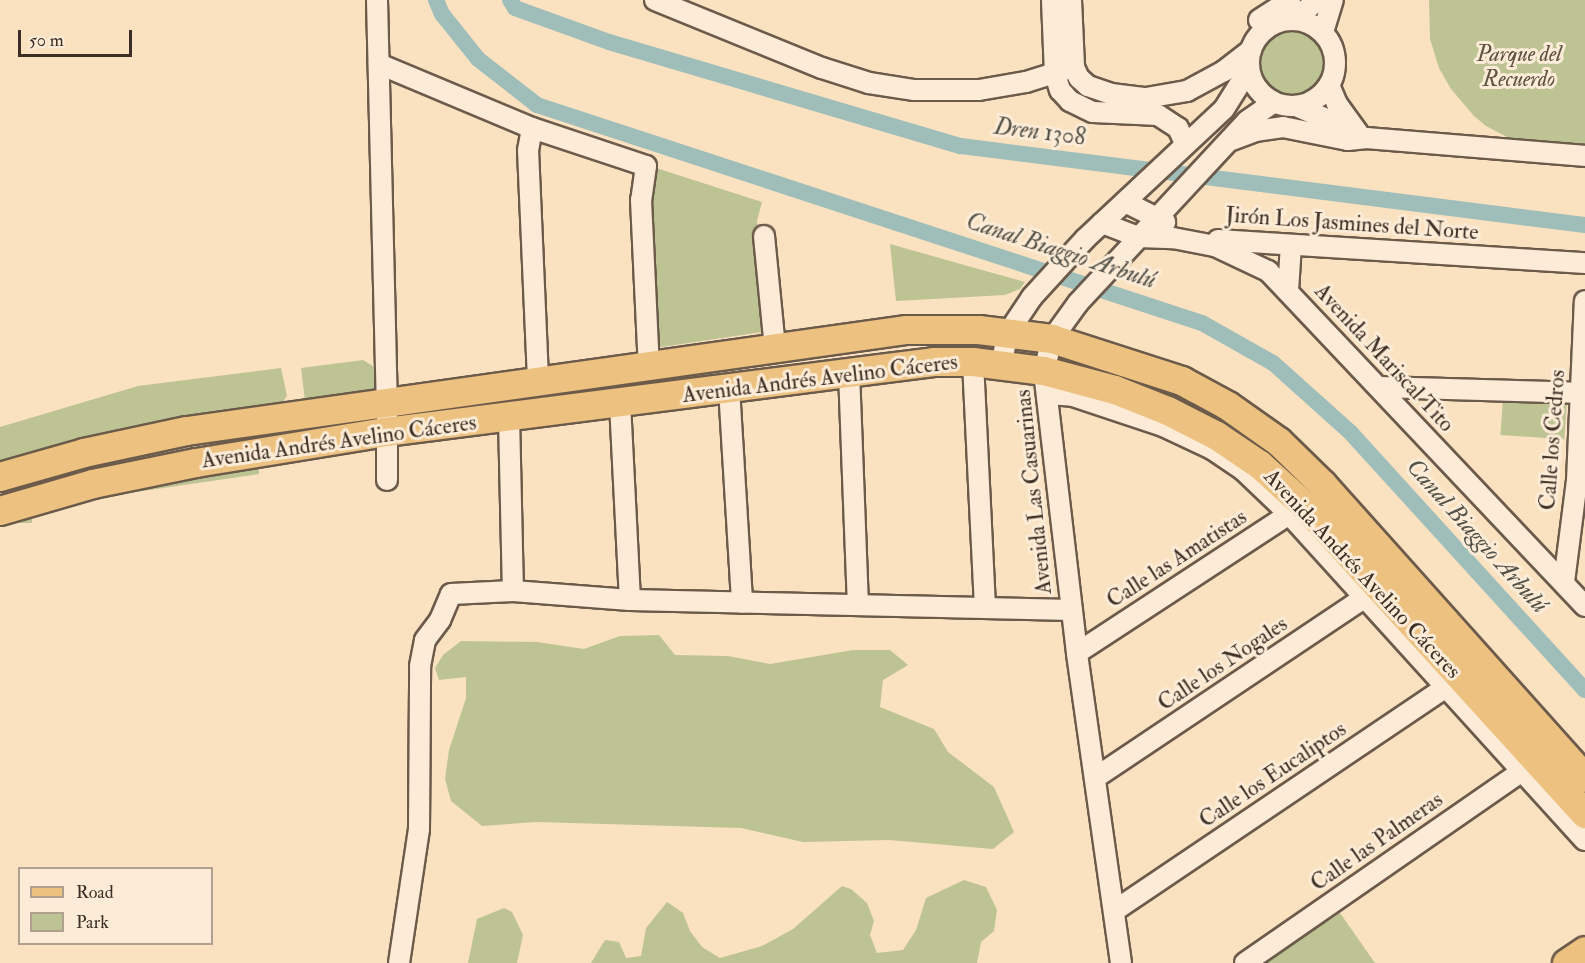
<!DOCTYPE html>
<html>
<head>
<meta charset="utf-8">
<style>
  body { margin:0 }
  #map { position:relative; width:1585px; height:963px; overflow:hidden; background:#fae2c1; font-family:"IM FELL Double Pica",serif }
  div>[style] { position:absolute }
  [style*='--x'] { left:calc(var(--x)*1px); top:calc(var(--y)*1px); width:calc(var(--w)*1px); rotate:calc(var(--a)*1deg) }
  .green>* { inset:0; background:#bdc393; transform-origin:0 0 }
  .round { border-radius:50% }
  .canal>* { height:16px; margin:-8px; padding:0 8px; transform-origin:8px; border-radius:8px; background:#9fbdb9 }
  .roads { filter:drop-shadow(2px 0 #6c5b4b) drop-shadow(-2px 0 #6c5b4b) drop-shadow(0 2px #6c5b4b) drop-shadow(0 -2px #6c5b4b) }
  .minor>* { height:20px; margin:-10px; padding:0 10px; transform-origin:10px; border-radius:10px; background:#fcecd7 }
  .minor>.ring { margin:-10px; padding:0; box-sizing:content-box; background:none; border:20px solid #fcecd7; border-radius:50% }
  .major>* { height:26px; margin:-13px; padding:0 13px; transform-origin:13px; border-radius:13px; background:#edc180 }
  .highway>* { height:28px; margin:-14px; padding:0 14px; transform-origin:14px; border-radius:14px; background:#edc180 }
  span { translate:-50% -50%; white-space:nowrap; text-align:center; line-height:1.15; -webkit-text-stroke:6px #fcecd7; paint-order:stroke }
  .park-label { font-size:22px; color:#5c5340; font-style:italic }
  .street-label { font-size:22px; color:#3c2e24 }
  .water-label { font-size:24px; color:#555249; font-style:italic }
  .legend { position:absolute; left:18px; top:867px; width:195px; height:78px; box-sizing:border-box; background:#fcecd7; border:2px solid #afa08f; margin:0; padding:8px 10px; list-style:none; font-size:18px; color:#3c2e24 }
  .legend li { display:flex; align-items:center; gap:12px; height:30px }
  .legend b { width:30px; border:2px solid #afa08f }
  .scale { position:absolute; left:18px; top:30px; width:114px; height:27px; box-sizing:border-box; border:3px solid #3c2e24; border-top:0; padding-left:8px; font-size:18px; line-height:21px; white-space:nowrap; color:#3c2e24; -webkit-text-stroke:4px #fcecd7; paint-order:stroke }
</style>
</head>
<body>
<div id="map">
  <div class="green">
    <i style="clip-path:polygon(1429px 0,1585px 0,1585px 147px,1511px 139px,1486px 126px,1474px 116px,1451px 89px,1439px 68px,1430px 39px)"></i>
    <i class="round" style="left:1258px;top:29px;width:68px;height:68px"></i>
    <i style="clip-path:polygon(653px 167px,762px 202px,757px 221px,762px 332px,655px 348px,647px 220px)"></i>
    <i style="clip-path:polygon(890px 244px,957px 263px,1025px 282px,1020px 289px,1005px 295px,896px 301px)"></i>
    <i style="clip-path:polygon(363px 360px,376px 368px,376px 394px,305px 401px,301px 368px)"></i>
    <i style="clip-path:polygon(281px 368px,287px 396px,281px 404px,99px 434px,0 461px,0 427px,138px 386px)"></i>
    <i style="left:1503px;top:398px;width:64px;height:37px;rotate:4deg"></i>
    <i style="clip-path:polygon(259px 466px,259px 474px,129px 493px,127px 487px)"></i>
    <i style="left:32px;top:516px;width:7px;height:33px;rotate:90deg"></i>
    <i style="clip-path:polygon(659px 635px,675px 655px,728px 656px,770px 664px,853px 650px,890px 650px,908px 665px,883px 680px,880px 707px,934px 729px,948px 752px,994px 787px,1014px 832px,993px 849px,889px 840px,803px 842px,741px 828px,537px 822px,482px 826px,451px 801px,445px 779px,449px 750px,466px 698px,466px 677px,439px 680px,435px 668px,443px 655px,461px 641px,537px 642px,584px 649px,620px 636px)"></i>
    <i style="clip-path:polygon(964px 880px,986px 887px,997px 910px,994px 931px,981px 942px,977px 963px,591px 963px,605px 940px,619px 942px,626px 958px,641px 956px,646px 928px,667px 902px,683px 913px,690px 931px,702px 947px,720px 958px,762px 946px,793px 929px,842px 886px,851px 889px,867px 903px,874px 921px,870px 935px,877px 953px,903px 950px,916px 930px,926px 898px)"></i>
    <i style="clip-path:polygon(504px 908px,512px 912px,523px 935px,517px 963px,468px 963px,477px 919px)"></i>
    <i style="clip-path:polygon(1340px 913px,1375px 963px,1259px 963px)"></i>
  </div>
  <div class="canal">
    <i style="--x:436;--y:0;--w:15;--a:67"></i>
    <i style="--x:442;--y:14;--w:58;--a:51.3"></i>
    <i style="--x:478;--y:59;--w:75;--a:37.9"></i>
    <i style="--x:537;--y:105;--w:700;--a:18.15"></i>
    <i style="--x:1202;--y:323;--w:81;--a:29.4"></i>
    <i style="--x:1273;--y:363;--w:103;--a:41.9"></i>
    <i style="--x:1350;--y:432;--w:349;--a:47.7"></i>
    <i style="--x:510;--y:0;--w:9;--a:58"></i>
    <i style="--x:515;--y:8;--w:100;--a:19.9"></i>
    <i style="--x:609;--y:42;--w:367;--a:16.5"></i>
    <i style="--x:961;--y:146;--w:629;--a:7.22"></i>
  </div>
  <div class="roads">
    <div class="minor">
      <i style="--x:377;--y:0;--w:402;--a:88.6"></i>
      <i style="--x:387;--y:402;--w:78;--a:90"></i>
      <i style="--x:655;--y:0;--w:180;--a:22.2"></i>
      <i style="--x:822;--y:68;--w:49;--a:17.7"></i>
      <i style="--x:869;--y:83;--w:46;--a:8.8"></i>
      <i style="--x:914;--y:90;--w:65;--a:0"></i>
      <i style="--x:979;--y:90;--w:48;--a:-9.7"></i>
      <i style="--x:1026;--y:82;--w:50;--a:-17.4"></i>
      <i style="--x:1052;--y:0;--w:74;--a:87.7"></i>
      <i style="--x:1055;--y:74;--w:17;--a:73"></i>
      <i style="--x:1060;--y:90;--w:15;--a:48"></i>
      <i style="--x:1070;--y:101;--w:25;--a:26"></i>
      <i style="--x:1093;--y:112;--w:65;--a:2.6"></i>
      <i style="--x:1158;--y:115;--w:24;--a:33"></i>
      <i style="--x:1178;--y:128;--w:17;--a:65"></i>
      <i style="--x:1071;--y:0;--w:67;--a:87.4"></i>
      <i style="--x:1074;--y:67;--w:12;--a:66"></i>
      <i style="--x:1079;--y:78;--w:12;--a:42"></i>
      <i style="--x:1088;--y:86;--w:24;--a:19"></i>
      <i style="--x:1111;--y:94;--w:35;--a:7"></i>
      <i style="--x:1146;--y:98;--w:42;--a:-9.7"></i>
      <i style="--x:1187;--y:91;--w:42;--a:-28.4"></i>
      <i style="--x:1224;--y:71;--w:34;--a:-38"></i>
      <i style="--x:1294;--y:19;--w:31;--a:-38"></i>
      <i class="ring" style="left:1249px;top:20px;width:66px;height:66px"></i>
      <i style="--x:1259;--y:20;--w:37;--a:-33"></i>
      <i style="--x:1323;--y:32;--w:34;--a:-73"></i>
      <i style="--x:379;--y:64;--w:166;--a:22.7"></i>
      <i style="--x:532;--y:128;--w:120;--a:18.4"></i>
      <i style="--x:646;--y:166;--w:34;--a:98"></i>
      <i style="--x:641;--y:200;--w:168;--a:87.3"></i>
      <i style="--x:1329;--y:85;--w:21;--a:67"></i>
      <i style="--x:1337;--y:104;--w:36;--a:54"></i>
      <i style="--x:1296;--y:106;--w:66;--a:23.1"></i>
      <i style="--x:532;--y:128;--w:22;--a:100"></i>
      <i style="--x:528;--y:150;--w:233;--a:87.5"></i>
      <i style="--x:1232;--y:140;--w:25;--a:-21"></i>
      <i style="--x:1255;--y:131;--w:28;--a:-8"></i>
      <i style="--x:1283;--y:127;--w:66;--a:11.3"></i>
      <i style="--x:1348;--y:140;--w:19;--a:-6"></i>
      <i style="--x:1367;--y:138;--w:219;--a:4.7"></i>
      <i style="--x:1125;--y:202;--w:45;--a:26.6"></i>
      <i style="--x:1102;--y:223;--w:39;--a:21"></i>
      <i style="--x:1138;--y:237;--w:35;--a:2"></i>
      <i style="--x:1173;--y:238;--w:43;--a:10.8"></i>
      <i style="--x:1215;--y:246;--w:59;--a:25.3"></i>
      <i style="--x:1268;--y:271;--w:461;--a:46.6"></i>
      <i style="--x:764;--y:236;--w:113;--a:84.4"></i>
      <i style="--x:1218;--y:240;--w:368;--a:3.6"></i>
      <i style="--x:1288;--y:291;--w:46;--a:-86.3"></i>
      <i style="--x:973;--y:362;--w:246;--a:87.2"></i>
      <i style="--x:1001;--y:364;--w:32;--a:-77"></i>
      <i style="--x:1008;--y:333;--w:43;--a:-56.3"></i>
      <i style="--x:1032;--y:297;--w:79;--a:-47.6"></i>
      <i style="--x:1085;--y:239;--w:190;--a:-43.1"></i>
      <i style="--x:1224;--y:109;--w:47;--a:-58"></i>
      <i style="--x:849;--y:372;--w:233;--a:87.8"></i>
      <i style="--x:1379;--y:387;--w:206;--a:1.7"></i>
      <i style="--x:729;--y:388;--w:215;--a:86.5"></i>
      <i style="--x:1047;--y:394;--w:26;--a:4"></i>
      <i style="--x:1073;--y:396;--w:95;--a:18.4"></i>
      <i style="--x:1163;--y:426;--w:54;--a:25.1"></i>
      <i style="--x:1212;--y:449;--w:37;--a:34"></i>
      <i style="--x:1243;--y:470;--w:64;--a:43.7"></i>
      <i style="--x:1289;--y:514;--w:440;--a:47.8"></i>
      <i style="--x:620;--y:403;--w:197;--a:87.1"></i>
      <i style="--x:509;--y:417;--w:174;--a:88.7"></i>
      <i style="--x:1564;--y:582;--w:102;--a:-82.7"></i>
      <i style="--x:1577;--y:481;--w:180;--a:-87.5"></i>
      <i style="--x:1077;--y:653;--w:265;--a:-33.2"></i>
      <i style="--x:1095;--y:778;--w:339;--a:-33.8"></i>
      <i style="--x:1114;--y:911;--w:411;--a:-34"></i>
      <i style="--x:399;--y:963;--w:135;--a:-81.5"></i>
      <i style="--x:419;--y:829;--w:163;--a:-89.6"></i>
      <i style="--x:420;--y:666;--w:26;--a:-79"></i>
      <i style="--x:425;--y:640;--w:25;--a:-53"></i>
      <i style="--x:440;--y:620;--w:28;--a:-67"></i>
      <i style="--x:451;--y:594;--w:62;--a:-2.8"></i>
      <i style="--x:513;--y:591;--w:117;--a:4.4"></i>
      <i style="--x:630;--y:600;--w:442;--a:1.3"></i>
      <i style="--x:1121;--y:963;--w:313;--a:-98.1"></i>
      <i style="--x:1077;--y:653;--w:284;--a:-96.7"></i>
      <i style="--x:1044;--y:371;--w:33;--a:-76"></i>
      <i style="--x:1052;--y:339;--w:44;--a:-54.2"></i>
      <i style="--x:1078;--y:303;--w:248;--a:-47.1"></i>
      <i style="--x:1247;--y:121;--w:33;--a:-35"></i>
      <i style="--x:1245;--y:963;--w:348;--a:-34.7"></i>
    </div>
    <div class="major">
      <i style="--x:1566;--y:963;--w:23;--a:-34"></i>
    </div>
    <div class="highway">
      <i style="--x:0;--y:477;--w:87;--a:-15.9"></i>
      <i style="--x:84;--y:453;--w:105;--a:-12.1"></i>
      <i style="--x:187;--y:431;--w:727;--a:-7.99"></i>
      <i style="--x:907;--y:330;--w:72;--a:0"></i>
      <i style="--x:979;--y:330;--w:74;--a:7"></i>
      <i style="--x:1052;--y:339;--w:137;--a:17.9"></i>
      <i style="--x:1182;--y:381;--w:52;--a:28.5"></i>
      <i style="--x:1228;--y:406;--w:62;--a:35.2"></i>
      <i style="--x:1279;--y:442;--w:62;--a:44.3"></i>
      <i style="--x:1323;--y:485;--w:393;--a:48.2"></i>
      <i style="--x:0;--y:511;--w:97;--a:-16.2"></i>
      <i style="--x:93;--y:484;--w:105;--a:-11.5"></i>
      <i style="--x:196;--y:463;--w:193;--a:-9.3"></i>
      <i style="--x:386;--y:432;--w:552;--a:-7.28"></i>
      <i style="--x:934;--y:362;--w:39;--a:0"></i>
      <i style="--x:973;--y:362;--w:72;--a:7.2"></i>
      <i style="--x:1044;--y:371;--w:73;--a:15"></i>
      <i style="--x:1115;--y:390;--w:57;--a:21.6"></i>
      <i style="--x:1168;--y:411;--w:55;--a:27"></i>
      <i style="--x:1217;--y:436;--w:52;--a:34"></i>
      <i style="--x:1260;--y:465;--w:59;--a:42.3"></i>
      <i style="--x:1304;--y:505;--w:418;--a:47.7"></i>
    </div>
  </div>
  <div class="park-label">
    <span style="left:1519px;top:67px">Parque del<br>Recuerdo</span>
  </div>
  <div class="street-label">
    <span style="left:1352px;top:224px;rotate:4deg">Jirón Los Jasmines del Norte</span>
    <span style="left:1384px;top:358px;rotate:47deg">Avenida Mariscal Tito</span>
    <span style="left:820px;top:379px;rotate:-7deg">Avenida Andrés Avelino Cáceres</span>
    <span style="left:1553px;top:440px;rotate:-86deg">Calle los Cedros</span>
    <span style="left:339px;top:442px;rotate:-8deg">Avenida Andrés Avelino Cáceres</span>
    <span style="left:1034px;top:492px;rotate:-96deg">Avenida Las Casuarinas</span>
    <span style="left:1177px;top:559px;rotate:-33deg">Calle las Amatistas</span>
    <span style="left:1362px;top:574px;rotate:47deg">Avenida Andrés Avelino Cáceres</span>
    <span style="left:1223px;top:664px;rotate:-34deg">Calle los Nogales</span>
    <span style="left:1273px;top:775px;rotate:-34deg">Calle los Eucaliptos</span>
    <span style="left:1377px;top:842px;rotate:-35deg">Calle las Palmeras</span>
  </div>
  <div class="water-label">
    <span style="left:1040px;top:132px;rotate:7deg">Dren 1308</span>
    <span style="left:1061px;top:251px;rotate:18deg">Canal Biaggio Arbulú</span>
    <span style="left:1477px;top:536px;rotate:48deg">Canal Biaggio Arbulú</span>
  </div>
  <ul class="legend">
  <li><b style="height:8px;background:#edc180"></b>Road</li>
  <li><b style="height:16px;background:#bdc393"></b>Park</li>
  </ul>
  <div class="scale">50 m</div>
</div>
</body>
</html>
